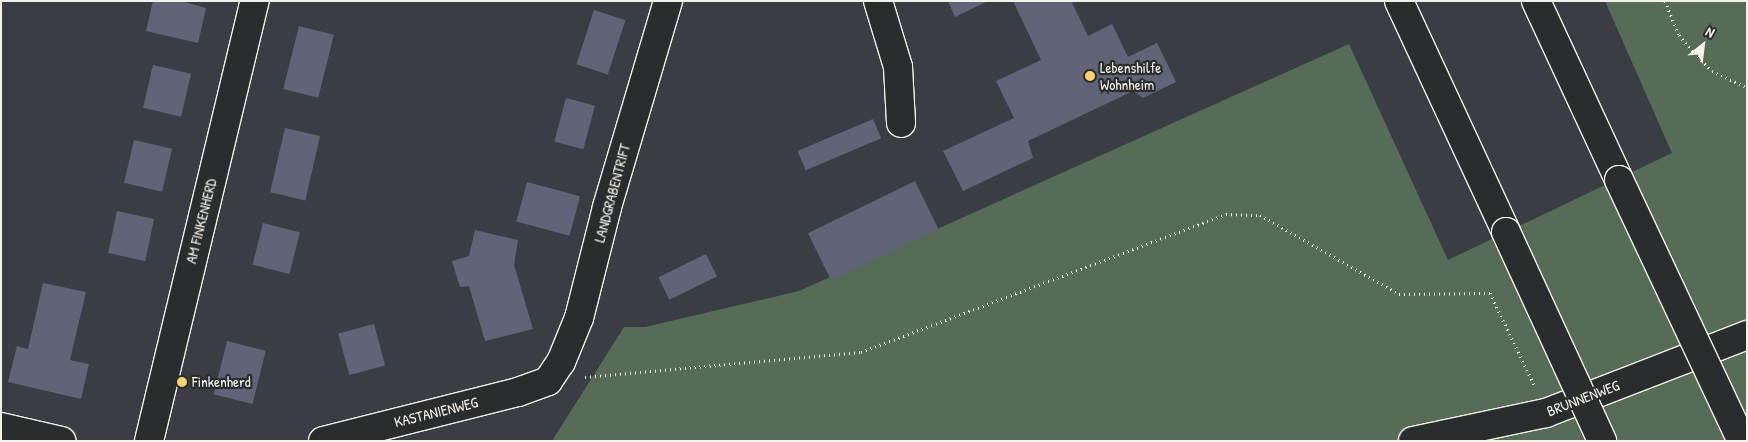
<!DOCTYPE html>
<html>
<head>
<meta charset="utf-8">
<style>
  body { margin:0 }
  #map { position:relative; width:1748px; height:442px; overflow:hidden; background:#3a3e44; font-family:"Patrick Hand",sans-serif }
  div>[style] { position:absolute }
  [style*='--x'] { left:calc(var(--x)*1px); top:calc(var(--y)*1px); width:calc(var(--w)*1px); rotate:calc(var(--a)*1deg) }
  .green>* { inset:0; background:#576c57 }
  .building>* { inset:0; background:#606476; transform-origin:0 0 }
  .path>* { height:3px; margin-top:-1.5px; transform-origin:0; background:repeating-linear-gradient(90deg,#f4f1e8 0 1px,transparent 0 5px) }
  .roads { filter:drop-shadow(1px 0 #f4f1e8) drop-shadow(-1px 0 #f4f1e8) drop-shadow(0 1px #f4f1e8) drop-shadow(0 -1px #f4f1e8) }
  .minor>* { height:28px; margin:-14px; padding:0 14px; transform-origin:14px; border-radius:14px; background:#2a2d2e }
  .major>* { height:28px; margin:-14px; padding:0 14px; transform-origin:14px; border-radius:14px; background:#2a2d2e }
  .highway>* { height:28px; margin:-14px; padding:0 14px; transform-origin:14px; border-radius:14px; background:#2a2d2e }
  .bridges { filter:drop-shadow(1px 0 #f4f1e8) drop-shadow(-1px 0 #f4f1e8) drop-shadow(0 1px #f4f1e8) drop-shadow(0 -1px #f4f1e8) }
  .highway-bridge>* { height:28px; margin:-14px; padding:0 14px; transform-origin:14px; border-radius:14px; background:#2a2d2e }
  .dots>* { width:14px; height:14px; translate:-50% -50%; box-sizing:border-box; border:2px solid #2a2d2e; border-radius:50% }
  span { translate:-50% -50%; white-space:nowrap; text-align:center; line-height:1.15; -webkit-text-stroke:4.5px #2a2d2e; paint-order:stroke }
  .poi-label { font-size:15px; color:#f4f1e8 }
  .left { translate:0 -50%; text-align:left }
  .street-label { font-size:15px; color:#f4f1e8 }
  .frame { position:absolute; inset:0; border:2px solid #f4f1e8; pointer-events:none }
  .north { position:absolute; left:1678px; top:20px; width:50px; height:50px; -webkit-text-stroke:4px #2a2d2e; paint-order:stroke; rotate:29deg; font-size:14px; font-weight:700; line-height:20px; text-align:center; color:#f4f1e8 }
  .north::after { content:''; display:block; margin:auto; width:18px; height:22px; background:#f4f1e8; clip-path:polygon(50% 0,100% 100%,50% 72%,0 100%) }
</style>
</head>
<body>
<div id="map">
  <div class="green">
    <i style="clip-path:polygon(1605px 1px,1747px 1px,1747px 441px,552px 441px,624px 327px,645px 327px,799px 291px,1349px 44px,1448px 260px,1672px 153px)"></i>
  </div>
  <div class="building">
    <i style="clip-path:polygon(153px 1px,181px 1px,206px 8px,198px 43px,146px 31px)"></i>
    <i style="clip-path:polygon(948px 1px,988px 1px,955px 17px)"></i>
    <i style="clip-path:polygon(1013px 1px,1076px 1px,1072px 3px,1088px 36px,1112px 24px,1128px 57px,1157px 43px,1176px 82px,1143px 98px,1133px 91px,1028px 141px,1033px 158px,963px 191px,943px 151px,1014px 118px,996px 81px,1041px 60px)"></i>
    <i style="left:594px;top:10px;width:33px;height:57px;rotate:18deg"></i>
    <i style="left:299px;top:26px;width:36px;height:65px;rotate:14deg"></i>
    <i style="left:153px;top:65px;width:39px;height:44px;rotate:13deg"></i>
    <i style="left:566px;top:98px;width:30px;height:45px;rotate:15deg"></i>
    <i style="left:873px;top:119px;width:21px;height:82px;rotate:67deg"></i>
    <i style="left:285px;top:128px;width:36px;height:66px;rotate:13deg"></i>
    <i style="left:134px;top:140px;width:39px;height:44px;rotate:13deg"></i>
    <i style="left:915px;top:181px;width:53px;height:119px;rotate:64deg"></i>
    <i style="left:527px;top:182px;width:55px;height:41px;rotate:15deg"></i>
    <i style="left:117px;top:211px;width:38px;height:43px;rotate:12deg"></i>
    <i style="left:263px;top:223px;width:38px;height:43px;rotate:14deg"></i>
    <i style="clip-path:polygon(475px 230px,518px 240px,514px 265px,533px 329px,485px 341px,469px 286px,460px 287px,452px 261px,469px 256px)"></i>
    <i style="left:706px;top:254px;width:25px;height:53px;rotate:64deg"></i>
    <i style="clip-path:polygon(43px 283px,86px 292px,70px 360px,89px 364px,81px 399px,8px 382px,17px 346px,28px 349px)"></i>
    <i style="left:374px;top:324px;width:43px;height:37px;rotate:75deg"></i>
    <i style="left:227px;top:341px;width:40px;height:55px;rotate:14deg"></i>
  </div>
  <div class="path">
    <i style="--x:1665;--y:1;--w:37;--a:68"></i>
    <i style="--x:1679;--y:35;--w:23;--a:50"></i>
    <i style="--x:1694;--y:53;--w:25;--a:45"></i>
    <i style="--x:1712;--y:71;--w:38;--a:25"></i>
    <i style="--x:585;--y:377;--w:277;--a:-5.2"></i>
    <i style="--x:861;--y:352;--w:390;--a:-20.7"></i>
    <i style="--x:1226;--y:214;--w:34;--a:2"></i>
    <i style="--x:1260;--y:215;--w:160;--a:29.6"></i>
    <i style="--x:1399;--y:294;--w:91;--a:-0.6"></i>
    <i style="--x:1490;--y:293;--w:102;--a:64.4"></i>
  </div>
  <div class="roads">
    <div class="minor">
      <i style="--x:878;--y:1;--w:69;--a:73.1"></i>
      <i style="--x:898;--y:67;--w:56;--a:86.9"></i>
      <i style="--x:1;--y:427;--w:62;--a:13.1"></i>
      <i style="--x:149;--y:441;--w:453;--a:-76.5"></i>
      <i style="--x:323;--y:441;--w:201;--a:-14.1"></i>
      <i style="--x:518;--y:392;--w:32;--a:-20"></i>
      <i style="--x:548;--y:381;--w:23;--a:-56"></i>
      <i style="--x:561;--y:362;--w:48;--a:-67.8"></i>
      <i style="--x:579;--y:318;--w:114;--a:-75.8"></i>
      <i style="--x:607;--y:207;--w:215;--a:-73.5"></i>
    </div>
    <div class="major">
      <i style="--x:1413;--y:441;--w:136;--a:-11.9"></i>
      <i style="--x:1546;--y:413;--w:216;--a:-21.2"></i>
    </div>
    <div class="highway">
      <i style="--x:1399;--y:1;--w:255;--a:65.1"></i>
      <i style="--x:1536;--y:1;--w:197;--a:65.1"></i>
    </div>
  </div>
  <div class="bridges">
    <div class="highway-bridge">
      <i style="--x:1619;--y:180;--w:289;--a:64.8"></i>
      <i style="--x:1506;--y:232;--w:230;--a:65.3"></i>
    </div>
  </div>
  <div class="dots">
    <i style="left:1090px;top:76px;background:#ffd166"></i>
    <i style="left:182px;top:382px;background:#ffd166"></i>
  </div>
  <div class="poi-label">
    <span class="left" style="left:1100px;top:76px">Lebenshilfe<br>Wohnheim</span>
    <span class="left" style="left:192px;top:382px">Finkenherd</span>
  </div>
  <div class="street-label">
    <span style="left:612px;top:193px;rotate:-75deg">LANDGRABENTRIFT</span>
    <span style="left:201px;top:221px;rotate:-76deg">AM FINKENHERD</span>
    <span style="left:1583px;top:398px;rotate:-21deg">BRUNNENWEG</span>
    <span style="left:436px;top:412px;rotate:-14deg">KASTANIENWEG</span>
  </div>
  <div class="frame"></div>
  <div class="north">N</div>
</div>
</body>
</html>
